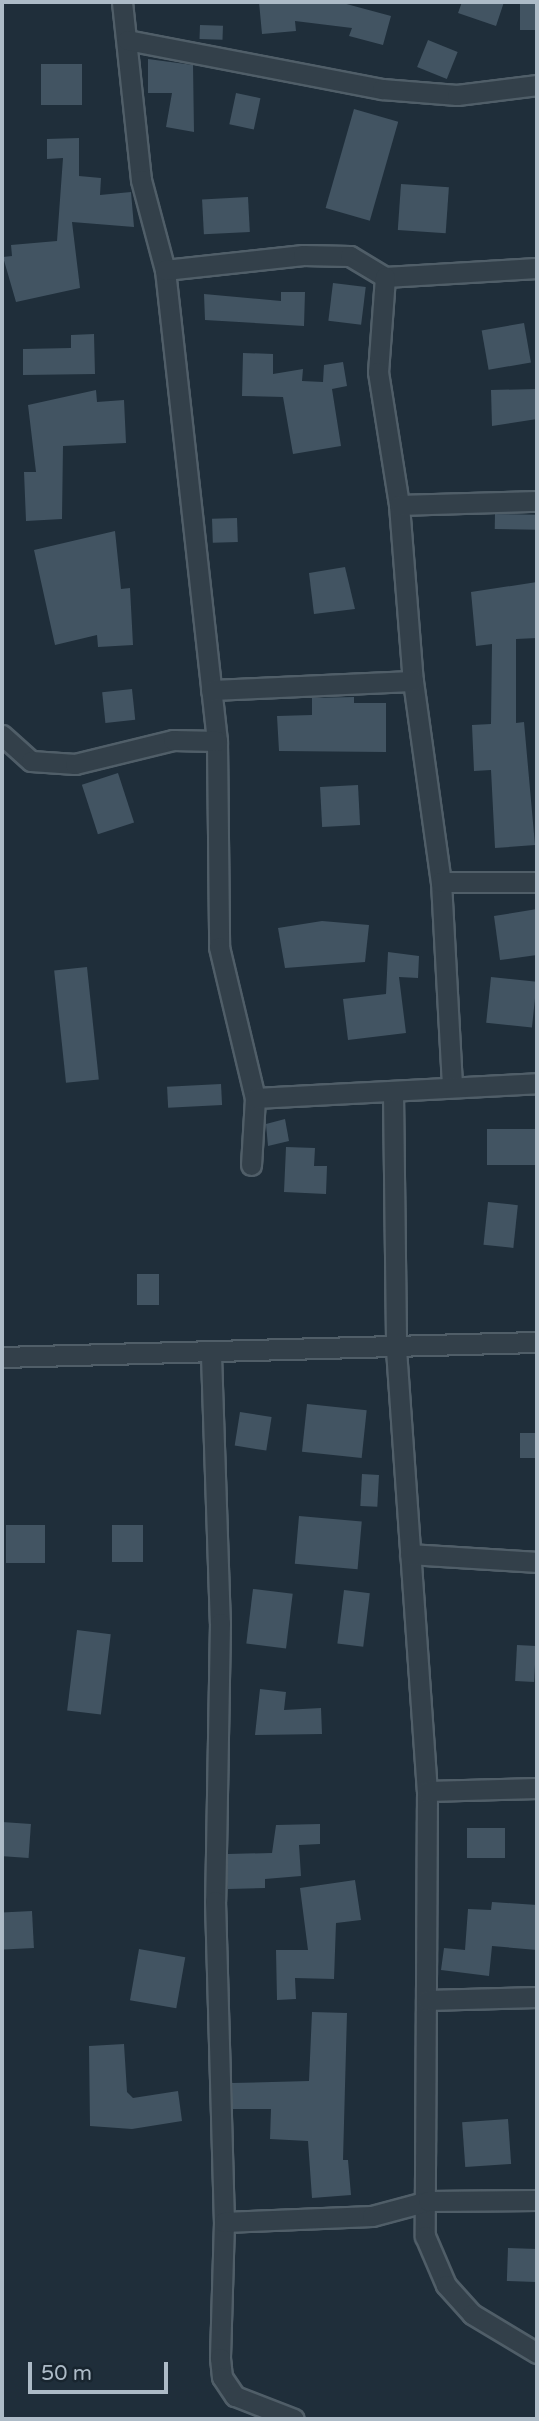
<!DOCTYPE html>
<html>
<head>
<meta charset="utf-8">
<style>
  body { margin:0 }
  #map { position:relative; width:539px; height:2421px; overflow:hidden; background:#1f2e3a; font-family:"Varela Round",sans-serif }
  div>[style] { position:absolute }
  [style*='--x'] { left:calc(var(--x)*1px); top:calc(var(--y)*1px); width:calc(var(--w)*1px); rotate:calc(var(--a)*1deg) }
  .building>* { inset:0; background:#425462; transform-origin:0 0 }
  .roads { filter:drop-shadow(2px 0 #505e68) drop-shadow(-2px 0 #505e68) drop-shadow(0 2px #505e68) drop-shadow(0 -2px #505e68) }
  .street>* { height:19px; margin:-9.5px; padding:0 9.5px; transform-origin:9.5px; border-radius:9.5px; background:#33404a }
  span { translate:-50% -50%; white-space:nowrap; text-align:center; line-height:1.15; -webkit-text-stroke:7px #18252f; paint-order:stroke }
  .frame { position:absolute; inset:0; border:4px solid #adbbc7; pointer-events:none }
  .scale { position:absolute; left:28px; top:2362px; width:140px; height:32px; box-sizing:border-box; border:4px solid #adbbc7; border-top:0; padding-left:9px; font-size:21px; line-height:24px; white-space:nowrap; color:#adbbc7; -webkit-text-stroke:5px #18252f; paint-order:stroke }
</style>
</head>
<body>
<div id="map">
  <div class="building">
    <i style="clip-path:polygon(259px 2px,339px 2px,391px 16px,383px 45px,349px 36px,352px 28px,295px 21px,296px 31px,262px 34px)"></i>
    <i style="clip-path:polygon(462px 2px,504px 2px,496px 26px,458px 13px)"></i>
    <i style="left:520px;top:2px;width:17px;height:28px"></i>
    <i style="left:200px;top:25px;width:23px;height:14px;rotate:2deg"></i>
    <i style="left:428px;top:40px;width:32px;height:29px;rotate:22deg"></i>
    <i style="clip-path:polygon(148px 59px,193px 65px,194px 132px,166px 127px,172px 93px,148px 93px)"></i>
    <i style="left:41px;top:64px;width:41px;height:41px"></i>
    <i style="left:236px;top:93px;width:25px;height:32px;rotate:12deg"></i>
    <i style="left:354px;top:109px;width:46px;height:103px;rotate:16deg"></i>
    <i style="clip-path:polygon(79px 138px,79px 176px,101px 178px,100px 195px,131px 192px,134px 227px,72px 222px,80px 288px,16px 302px,3px 257px,12px 256px,11px 245px,57px 241px,63px 158px,47px 159px,47px 139px)"></i>
    <i style="left:401px;top:184px;width:48px;height:46px;rotate:4deg"></i>
    <i style="left:248px;top:197px;width:35px;height:46px;rotate:87deg"></i>
    <i style="left:333px;top:283px;width:33px;height:38px;rotate:7deg"></i>
    <i style="clip-path:polygon(281px 292px,305px 292px,304px 326px,205px 320px,204px 294px,281px 301px)"></i>
    <i style="left:524px;top:323px;width:40px;height:43px;rotate:80deg"></i>
    <i style="clip-path:polygon(94px 334px,95px 374px,23px 375px,23px 349px,71px 348px,71px 335px)"></i>
    <i style="clip-path:polygon(243px 353px,273px 354px,273px 374px,303px 369px,302px 381px,323px 382px,324px 365px,343px 362px,347px 386px,332px 389px,341px 446px,293px 454px,283px 397px,242px 396px)"></i>
    <i style="clip-path:polygon(537px 389px,537px 419px,492px 426px,491px 390px)"></i>
    <i style="clip-path:polygon(96px 390px,97px 402px,124px 400px,126px 443px,63px 446px,62px 519px,26px 521px,24px 472px,36px 472px,28px 405px)"></i>
    <i style="left:495px;top:514px;width:42px;height:15px;rotate:1deg"></i>
    <i style="left:237px;top:518px;width:24px;height:25px;rotate:88deg"></i>
    <i style="clip-path:polygon(115px 531px,121px 589px,130px 588px,133px 645px,98px 647px,97px 635px,55px 645px,34px 550px)"></i>
    <i style="clip-path:polygon(345px 567px,355px 609px,314px 614px,309px 573px)"></i>
    <i style="clip-path:polygon(537px 582px,537px 638px,516px 639px,516px 723px,524px 722px,535px 845px,495px 848px,491px 770px,474px 771px,472px 725px,491px 724px,492px 644px,476px 646px,471px 592px)"></i>
    <i style="left:132px;top:689px;width:31px;height:30px;rotate:84deg"></i>
    <i style="clip-path:polygon(354px 697px,354px 703px,386px 703px,386px 752px,279px 751px,277px 716px,312px 715px,312px 698px)"></i>
    <i style="left:118px;top:773px;width:52px;height:38px;rotate:72deg"></i>
    <i style="left:358px;top:785px;width:40px;height:38px;rotate:87deg"></i>
    <i style="clip-path:polygon(537px 909px,537px 955px,500px 960px,494px 916px)"></i>
    <i style="clip-path:polygon(322px 921px,369px 925px,365px 962px,285px 968px,278px 928px)"></i>
    <i style="clip-path:polygon(388px 952px,419px 956px,418px 978px,399px 977px,406px 1033px,348px 1040px,343px 999px,386px 994px)"></i>
    <i style="left:87px;top:967px;width:113px;height:33px;rotate:84deg"></i>
    <i style="left:491px;top:977px;width:46px;height:46px;rotate:6deg"></i>
    <i style="left:221px;top:1084px;width:21px;height:54px;rotate:87deg"></i>
    <i style="clip-path:polygon(285px 1119px,289px 1141px,268px 1146px,266px 1124px)"></i>
    <i style="left:537px;top:1129px;width:36px;height:50px;rotate:90deg"></i>
    <i style="clip-path:polygon(286px 1147px,315px 1148px,314px 1166px,327px 1166px,326px 1194px,284px 1192px)"></i>
    <i style="left:488px;top:1202px;width:30px;height:43px;rotate:6deg"></i>
    <i style="left:137px;top:1274px;width:22px;height:31px"></i>
    <i style="left:307px;top:1404px;width:60px;height:48px;rotate:6deg"></i>
    <i style="left:240px;top:1412px;width:32px;height:34px;rotate:9deg"></i>
    <i style="left:537px;top:1433px;width:25px;height:17px;rotate:90deg"></i>
    <i style="left:362px;top:1474px;width:17px;height:32px;rotate:3deg"></i>
    <i style="left:299px;top:1516px;width:63px;height:48px;rotate:5deg"></i>
    <i style="left:6px;top:1525px;width:39px;height:38px"></i>
    <i style="left:112px;top:1525px;width:31px;height:37px"></i>
    <i style="left:253px;top:1589px;width:40px;height:55px;rotate:7deg"></i>
    <i style="left:344px;top:1590px;width:26px;height:54px;rotate:7deg"></i>
    <i style="left:77px;top:1630px;width:34px;height:81px;rotate:7deg"></i>
    <i style="left:517px;top:1645px;width:19px;height:36px;rotate:3deg"></i>
    <i style="clip-path:polygon(260px 1689px,286px 1692px,284px 1710px,321px 1708px,322px 1734px,255px 1735px)"></i>
    <i style="left:2px;top:1822px;width:29px;height:34px;rotate:4deg"></i>
    <i style="clip-path:polygon(320px 1824px,320px 1844px,299px 1845px,301px 1876px,265px 1879px,265px 1888px,228px 1889px,228px 1854px,272px 1853px,276px 1825px)"></i>
    <i style="left:467px;top:1828px;width:38px;height:30px"></i>
    <i style="clip-path:polygon(355px 1880px,361px 1920px,336px 1923px,334px 1979px,295px 1978px,296px 1999px,277px 2000px,276px 1950px,308px 1950px,300px 1888px)"></i>
    <i style="clip-path:polygon(492px 1902px,537px 1905px,537px 1950px,492px 1946px,489px 1976px,441px 1970px,444px 1948px,465px 1950px,468px 1909px,491px 1910px)"></i>
    <i style="left:32px;top:1911px;width:37px;height:30px;rotate:87deg"></i>
    <i style="left:139px;top:1949px;width:47px;height:52px;rotate:10deg"></i>
    <i style="clip-path:polygon(312px 2012px,347px 2013px,343px 2160px,348px 2160px,351px 2195px,312px 2198px,308px 2141px,270px 2139px,271px 2109px,233px 2109px,232px 2083px,309px 2081px)"></i>
    <i style="clip-path:polygon(124px 2044px,127px 2092px,133px 2098px,178px 2091px,182px 2121px,132px 2129px,90px 2126px,89px 2046px)"></i>
    <i style="left:508px;top:2119px;width:45px;height:46px;rotate:86deg"></i>
    <i style="left:508px;top:2248px;width:29px;height:33px;rotate:2deg"></i>
  </div>
  <div class="roads">
    <div class="street">
      <i style="--x:122;--y:2;--w:179;--a:83.9"></i>
      <i style="--x:141;--y:180;--w:93;--a:75.1"></i>
      <i style="--x:165;--y:270;--w:474;--a:83.7"></i>
      <i style="--x:217;--y:741;--w:206;--a:89.4"></i>
      <i style="--x:219;--y:947;--w:155;--a:76.6"></i>
      <i style="--x:255;--y:1098;--w:67;--a:93.4"></i>
      <i style="--x:127;--y:40;--w:260;--a:10.9"></i>
      <i style="--x:382;--y:89;--w:75;--a:4.6"></i>
      <i style="--x:457;--y:95;--w:81;--a:-7.1"></i>
      <i style="--x:165;--y:270;--w:139;--a:-6.2"></i>
      <i style="--x:303;--y:255;--w:47;--a:1.2"></i>
      <i style="--x:350;--y:256;--w:41;--a:31"></i>
      <i style="--x:385;--y:277;--w:152;--a:-3.4"></i>
      <i style="--x:385;--y:277;--w:95;--a:94.2"></i>
      <i style="--x:378;--y:372;--w:135;--a:81"></i>
      <i style="--x:399;--y:505;--w:177;--a:85.5"></i>
      <i style="--x:413;--y:681;--w:203;--a:82.1"></i>
      <i style="--x:441;--y:882;--w:204;--a:86.9"></i>
      <i style="--x:399;--y:505;--w:138;--a:-1.7"></i>
      <i style="--x:211;--y:690;--w:202;--a:-2.6"></i>
      <i style="--x:2;--y:735;--w:39;--a:42"></i>
      <i style="--x:31;--y:761;--w:44;--a:3.9"></i>
      <i style="--x:75;--y:764;--w:101;--a:-13.8"></i>
      <i style="--x:173;--y:740;--w:44;--a:1.3"></i>
      <i style="--x:441;--y:882;--w:96;--a:0"></i>
      <i style="--x:393;--y:1093;--w:256;--a:89.3"></i>
      <i style="--x:396;--y:1349;--w:443;--a:86"></i>
      <i style="--x:427;--y:1791;--w:445;--a:90.3"></i>
      <i style="--x:425;--y:2236;--w:53;--a:66.8"></i>
      <i style="--x:446;--y:2285;--w:39;--a:48"></i>
      <i style="--x:472;--y:2314;--w:76;--a:31"></i>
      <i style="--x:255;--y:1098;--w:282;--a:-3"></i>
      <i style="--x:211;--y:1355;--w:268;--a:88.1"></i>
      <i style="--x:220;--y:1623;--w:278;--a:91"></i>
      <i style="--x:215;--y:1901;--w:321;--a:88.4"></i>
      <i style="--x:224;--y:2222;--w:136;--a:91.7"></i>
      <i style="--x:220;--y:2358;--w:19;--a:84"></i>
      <i style="--x:222;--y:2377;--w:23;--a:56"></i>
      <i style="--x:235;--y:2396;--w:63;--a:21.3"></i>
      <i style="--x:2;--y:1357;--w:535;--a:-1.61"></i>
      <i style="--x:410;--y:1554;--w:127;--a:3.6"></i>
      <i style="--x:427;--y:1791;--w:110;--a:-1.6"></i>
      <i style="--x:427;--y:2000;--w:110;--a:-1.6"></i>
      <i style="--x:224;--y:2222;--w:148;--a:-2.3"></i>
      <i style="--x:372;--y:2216;--w:58;--a:-15"></i>
      <i style="--x:428;--y:2201;--w:109;--a:-0.5"></i>
    </div>
  </div>
  <div class="frame"></div>
  <div class="scale">50 m</div>
</div>
</body>
</html>
